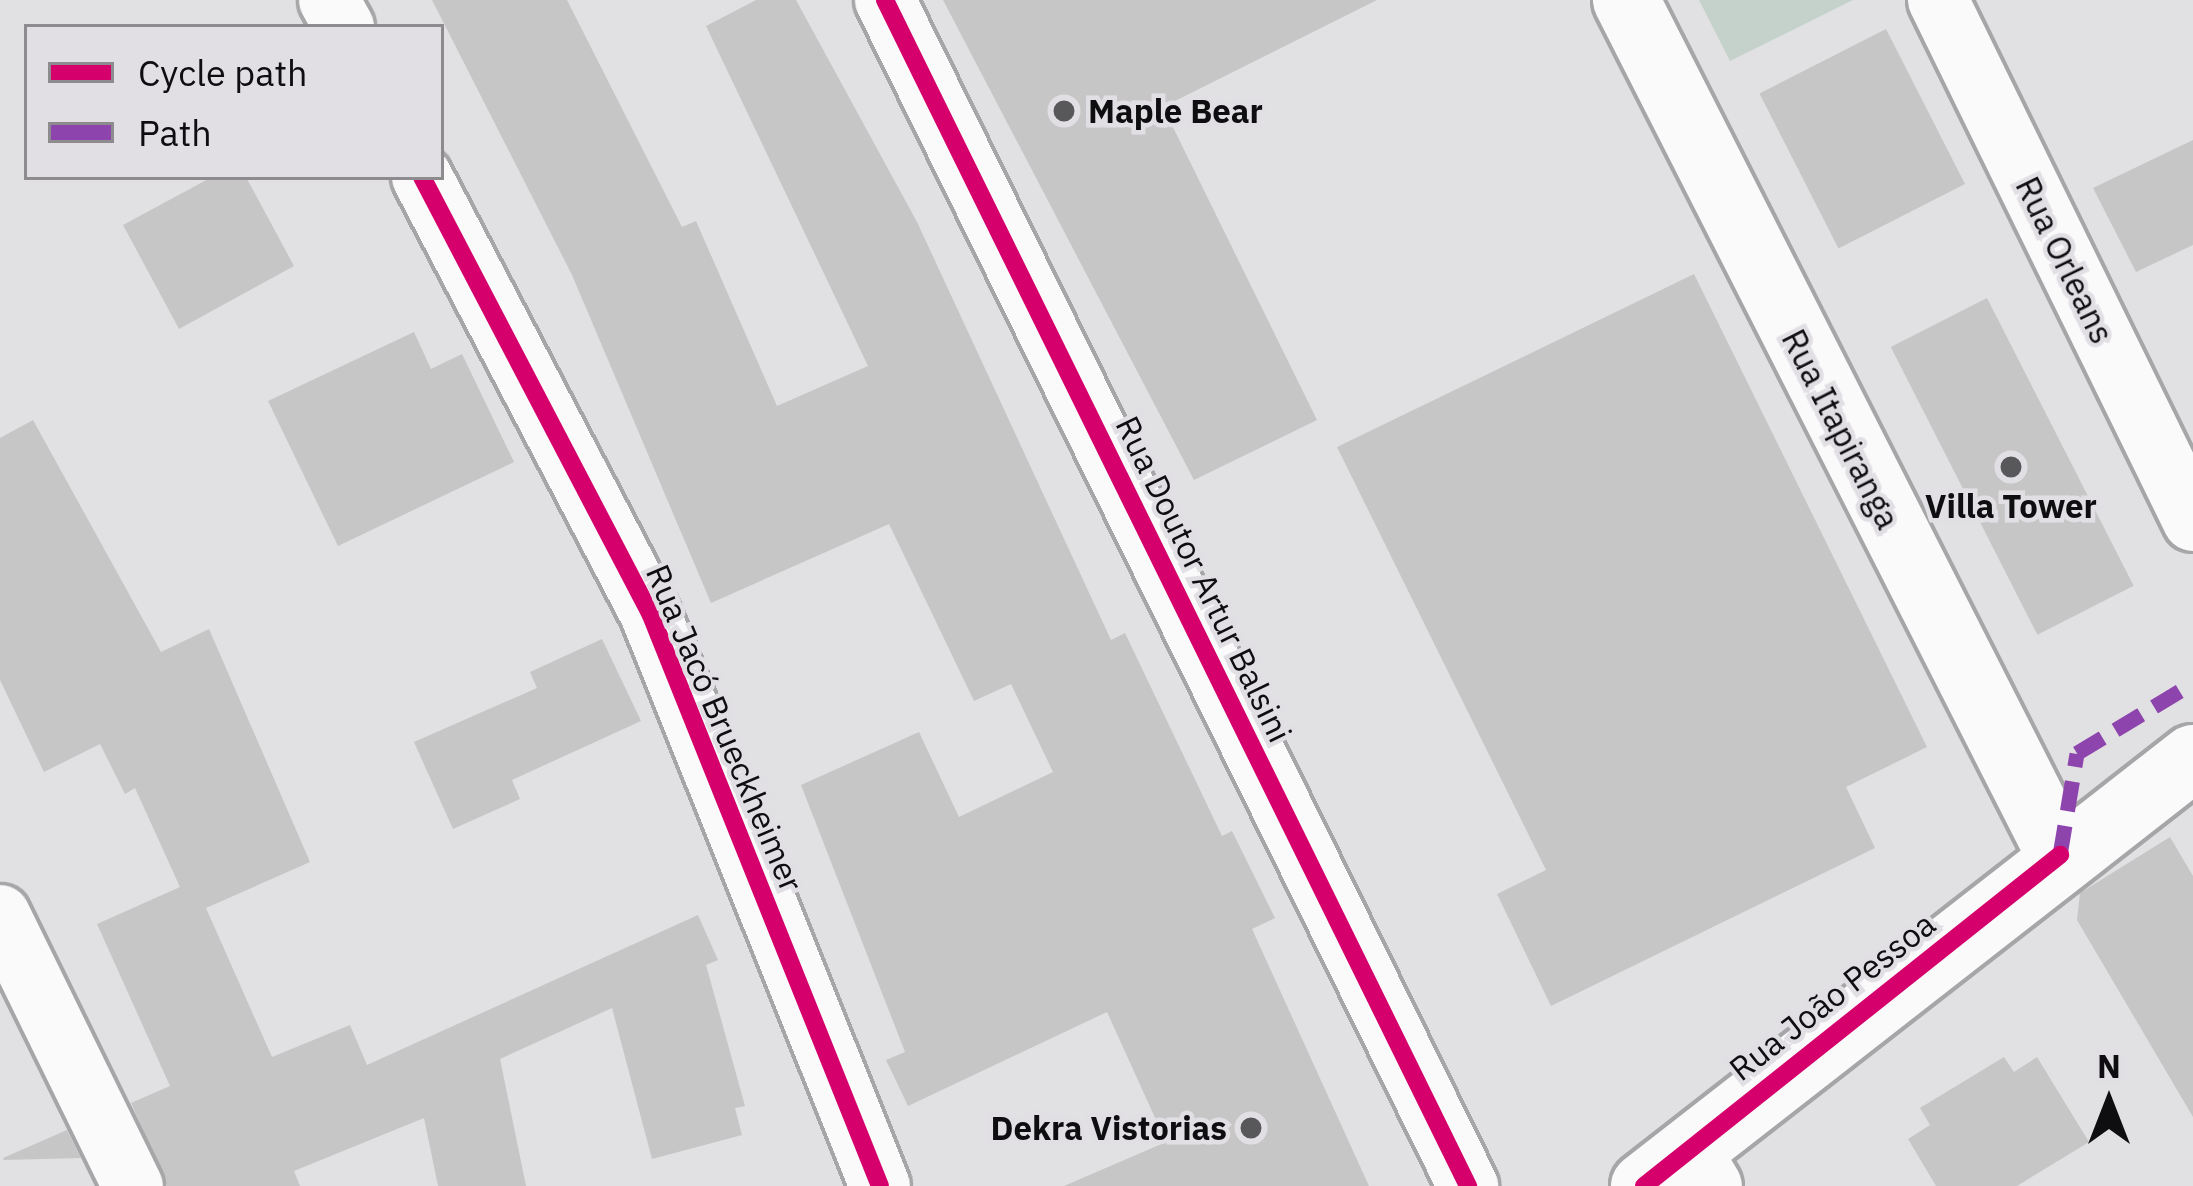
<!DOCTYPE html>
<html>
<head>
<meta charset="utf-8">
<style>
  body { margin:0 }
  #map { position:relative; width:2193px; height:1186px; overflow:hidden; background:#e1e0e2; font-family:"IBM Plex Sans",sans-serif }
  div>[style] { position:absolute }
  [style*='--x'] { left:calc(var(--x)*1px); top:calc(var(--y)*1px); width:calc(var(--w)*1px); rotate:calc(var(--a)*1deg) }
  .green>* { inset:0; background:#c5d2cb }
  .building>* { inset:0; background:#c7c6c6; transform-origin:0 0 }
  .roads { filter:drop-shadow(3px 0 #a6a5a7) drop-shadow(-3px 0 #a6a5a7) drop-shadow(0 3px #a6a5a7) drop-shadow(0 -3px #a6a5a7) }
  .minor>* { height:60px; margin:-30px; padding:0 30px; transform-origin:30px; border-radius:30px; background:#fafafb }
  .tertiary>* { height:66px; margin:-33px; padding:0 33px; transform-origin:33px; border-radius:33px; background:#fafafb }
  .secondary>* { height:66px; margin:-33px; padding:0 33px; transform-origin:33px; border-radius:33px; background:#fafafb }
  .quiet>* { height:15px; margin-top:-7.5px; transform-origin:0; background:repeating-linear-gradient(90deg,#8e44ad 0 30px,transparent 0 45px) }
  .cycleway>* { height:18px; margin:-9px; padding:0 9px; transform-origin:9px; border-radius:9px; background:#d6006c }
  .dots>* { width:33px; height:33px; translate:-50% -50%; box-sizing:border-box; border:6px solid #e1dfe3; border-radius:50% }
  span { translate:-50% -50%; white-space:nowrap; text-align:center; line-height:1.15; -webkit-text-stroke:9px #e1dfe3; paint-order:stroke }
  .poi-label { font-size:33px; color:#0e0d0f; font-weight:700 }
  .left { translate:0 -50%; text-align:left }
  .right { translate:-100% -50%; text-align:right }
  .street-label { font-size:33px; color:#0e0d0f }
  .legend { position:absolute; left:24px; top:24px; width:420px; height:156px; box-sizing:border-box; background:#e1dfe3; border:3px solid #8d8b8e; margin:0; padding:15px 21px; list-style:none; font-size:36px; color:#0e0d0f }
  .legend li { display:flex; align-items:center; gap:24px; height:60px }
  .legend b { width:60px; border:3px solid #8d8b8e }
  .north { position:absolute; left:2049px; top:1042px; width:120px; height:120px; -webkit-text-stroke:9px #e1dfe3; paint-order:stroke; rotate:0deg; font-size:33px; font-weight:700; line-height:48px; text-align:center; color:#0e0d0f }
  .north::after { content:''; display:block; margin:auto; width:42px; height:54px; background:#0e0d0f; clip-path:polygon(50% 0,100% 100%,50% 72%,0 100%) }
</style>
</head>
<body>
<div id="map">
  <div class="green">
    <i style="clip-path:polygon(1699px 0,1853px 0,1730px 61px)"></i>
  </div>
  <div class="building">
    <i style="clip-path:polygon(432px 0,567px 0,682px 227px,696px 221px,777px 406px,868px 366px,706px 26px,756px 0,796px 0,917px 222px,1111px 640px,1125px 633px,1222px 836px,1232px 831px,1275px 918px,1252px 929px,1369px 1186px,1064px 1186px,1166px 1142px,1107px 1012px,908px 1106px,886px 1060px,905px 1052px,801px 785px,919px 732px,959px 817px,1053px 772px,1011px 684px,974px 701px,889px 524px,711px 603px,572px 275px)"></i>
    <i style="clip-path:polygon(943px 0,1377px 0,1163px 107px,1317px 420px,1194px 480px)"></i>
    <i style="left:1886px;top:29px;width:174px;height:142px;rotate:63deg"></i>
    <i style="clip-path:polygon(2193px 140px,2193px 245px,2136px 272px,2093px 188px)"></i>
    <i style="clip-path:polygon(212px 177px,246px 177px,294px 266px,179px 329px,123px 225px)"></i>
    <i style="clip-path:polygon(1694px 274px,1927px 747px,1846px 787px,1875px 848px,1551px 1006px,1497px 894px,1546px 870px,1337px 447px)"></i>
    <i style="left:1987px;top:298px;width:323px;height:108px;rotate:63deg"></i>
    <i style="clip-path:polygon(414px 332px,431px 369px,462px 354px,514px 462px,338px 546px,268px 401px)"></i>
    <i style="clip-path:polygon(33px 420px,161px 652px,209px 629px,310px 862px,206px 908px,272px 1057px,350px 1025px,367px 1065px,698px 915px,718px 960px,706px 965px,745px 1106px,735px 1108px,742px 1135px,652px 1159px,612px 1008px,500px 1059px,526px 1186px,438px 1186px,424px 1118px,294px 1171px,300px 1186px,167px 1186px,131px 1103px,170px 1086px,97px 924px,180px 887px,135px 788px,125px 794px,100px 744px,44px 772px,0 680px,0 438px)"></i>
    <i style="clip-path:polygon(602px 639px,641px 721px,512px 780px,520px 799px,453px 829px,414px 742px,537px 688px,530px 672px)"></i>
    <i style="clip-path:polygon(2170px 837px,2193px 876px,2193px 1117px,2077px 920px,2080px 893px)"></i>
    <i style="clip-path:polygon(2004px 1057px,2014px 1072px,2037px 1057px,2089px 1142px,2017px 1186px,1936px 1186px,1908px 1139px,1930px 1125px,1920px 1108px)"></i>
    <i style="clip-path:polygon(67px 1130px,81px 1158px,4px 1160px,3px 1158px)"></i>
  </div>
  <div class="roads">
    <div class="minor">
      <i style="--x:329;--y:0;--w:31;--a:61"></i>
      <i style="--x:885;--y:0;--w:1322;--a:63.82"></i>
      <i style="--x:1938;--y:0;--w:580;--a:63.92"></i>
      <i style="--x:422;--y:177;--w:492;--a:62.4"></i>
      <i style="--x:650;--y:613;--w:617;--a:68.13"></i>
      <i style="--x:0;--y:915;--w:302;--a:63.9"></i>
      <i style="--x:1689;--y:1148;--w:44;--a:58.8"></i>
    </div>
    <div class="tertiary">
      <i style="--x:1626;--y:0;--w:959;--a:63.09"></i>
    </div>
    <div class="secondary">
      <i style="--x:1644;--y:1186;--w:696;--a:-37.94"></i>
    </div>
  </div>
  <div class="quiet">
    <i style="--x:2060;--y:855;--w:103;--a:-80.5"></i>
    <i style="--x:2077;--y:753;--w:135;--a:-31.1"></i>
  </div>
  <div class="cycleway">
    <i style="--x:885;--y:0;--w:1322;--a:63.82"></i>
    <i style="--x:422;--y:177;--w:492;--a:62.4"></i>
    <i style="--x:650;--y:613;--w:617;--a:68.13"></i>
    <i style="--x:1644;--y:1186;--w:532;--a:-38.51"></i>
  </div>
  <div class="dots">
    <i style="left:1064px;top:111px;background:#585759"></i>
    <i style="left:2011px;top:467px;background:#585759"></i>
    <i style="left:1251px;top:1128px;background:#585759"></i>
  </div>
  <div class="poi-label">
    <span class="left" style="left:1088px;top:111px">Maple Bear</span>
    <span style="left:2011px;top:506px">Villa Tower</span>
    <span class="right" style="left:1227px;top:1128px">Dekra Vistorias</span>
  </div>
  <div class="street-label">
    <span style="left:2065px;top:260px;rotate:64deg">Rua Orleans</span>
    <span style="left:1841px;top:429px;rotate:63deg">Rua Itapiranga</span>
    <span style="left:1204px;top:579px;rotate:64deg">Rua Doutor Artur Balsini</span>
    <span style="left:725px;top:728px;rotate:67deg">Rua Jacó Brueckheimer</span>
    <span style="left:1832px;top:996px;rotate:-38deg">Rua João Pessoa</span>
  </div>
  <ul class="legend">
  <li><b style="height:15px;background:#d6006c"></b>Cycle path</li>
  <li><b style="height:15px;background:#8e44ad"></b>Path</li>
  </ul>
  <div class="north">N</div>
</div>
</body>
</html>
